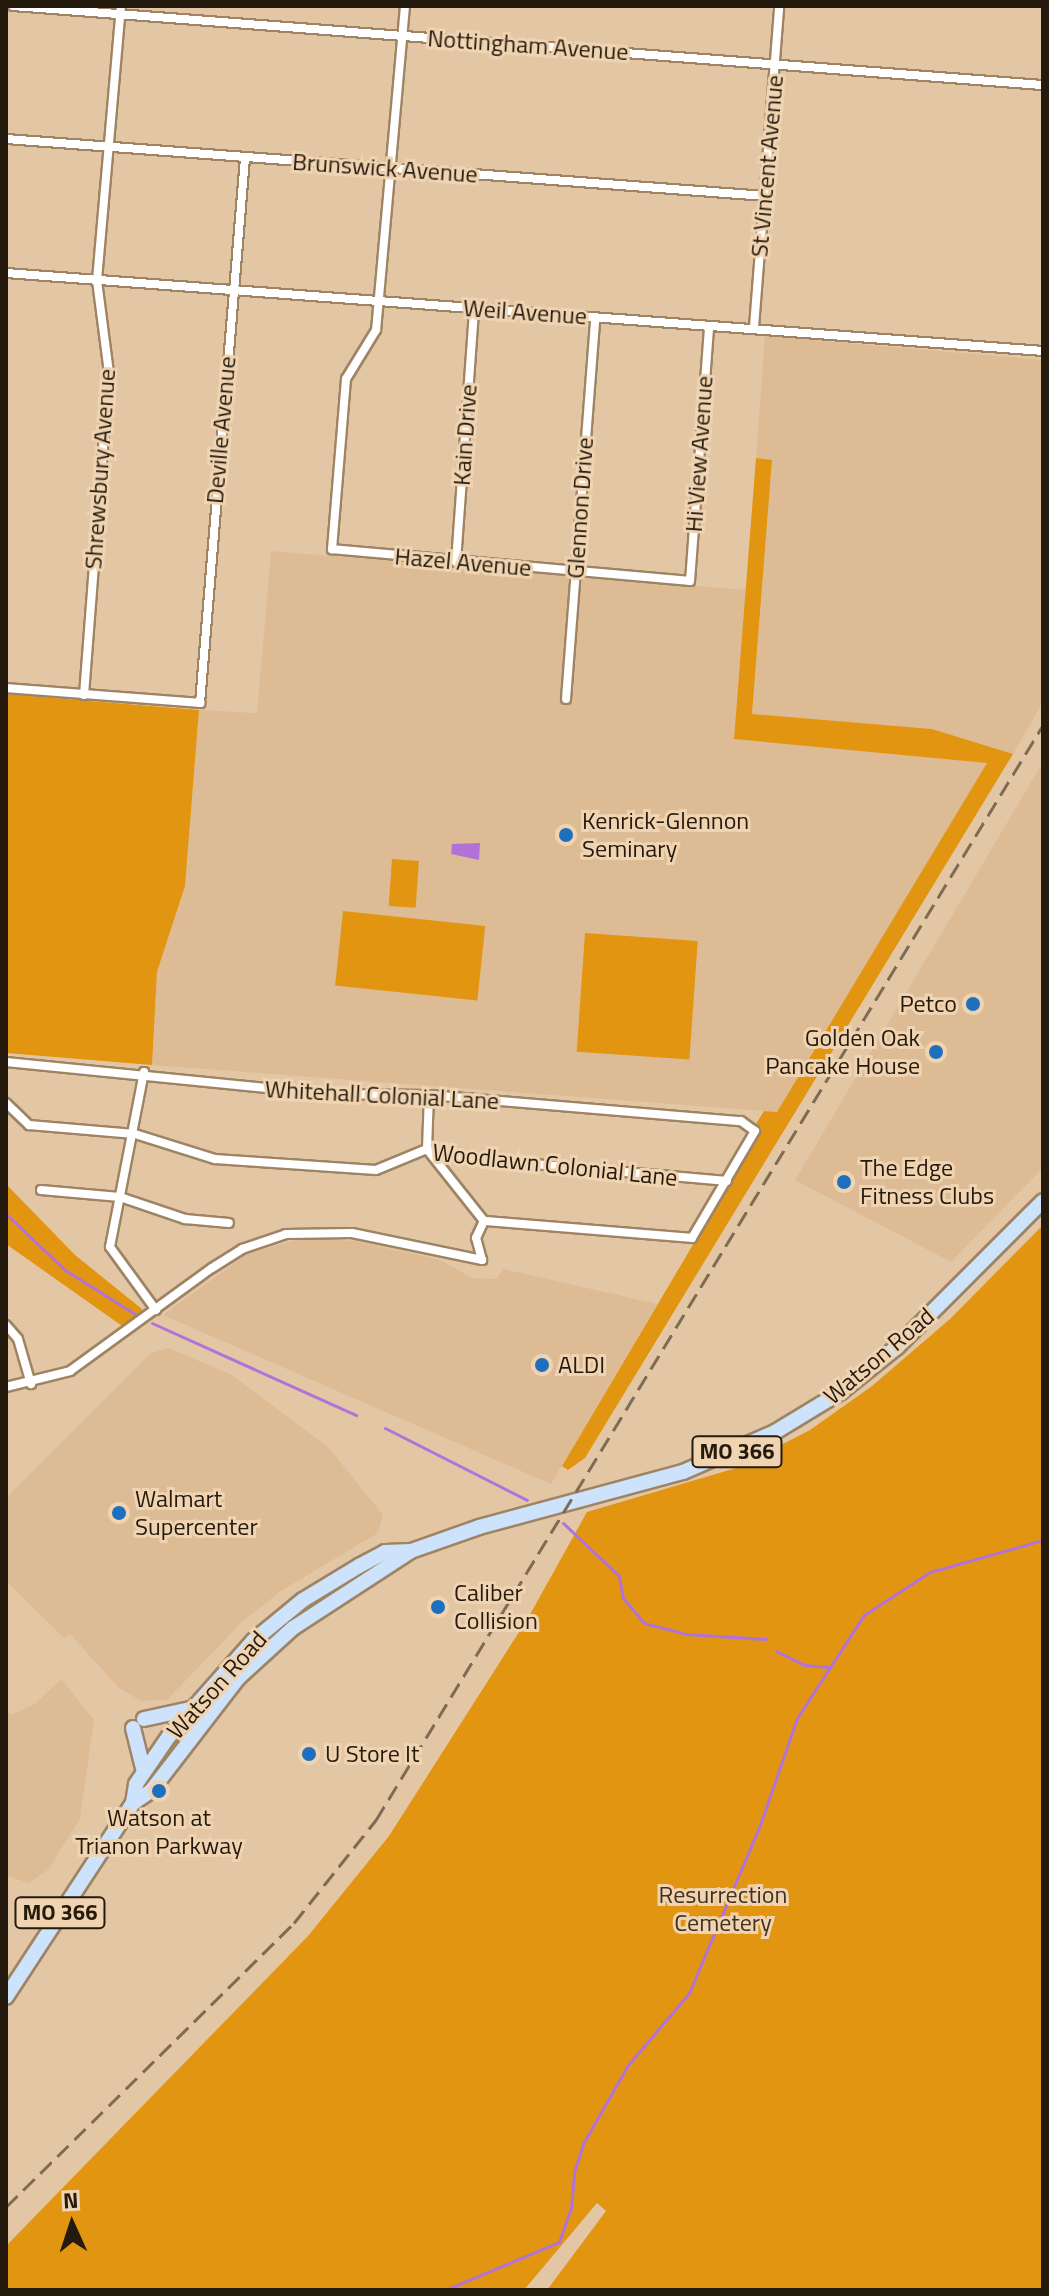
<!DOCTYPE html>
<html>
<head>
<meta charset="utf-8">
<style>
  body { margin:0 }
  #map { position:relative; width:1049px; height:2296px; overflow:hidden; background:#e3c7a5; font-family:"Titillium Web",sans-serif }
  div>[style] { position:absolute }
  [style*='--x'] { left:calc(var(--x)*1px); top:calc(var(--y)*1px); width:calc(var(--w)*1px); rotate:calc(var(--a)*1deg) }
  .built>* { inset:0; background:#ddbc95 }
  .green>* { inset:0; background:#e29511; transform-origin:0 0 }
  .water>* { inset:0; background:#b273d8 }
  .stream>* { height:3px; margin:-1.5px; padding:0 1.5px; transform-origin:1.5px; border-radius:1.5px; background:#b273d8 }
  .roads { filter:drop-shadow(2px 0 #9e8464) drop-shadow(-2px 0 #9e8464) drop-shadow(0 2px #9e8464) drop-shadow(0 -2px #9e8464) }
  .minor>* { height:8px; margin:-4px; padding:0 4px; transform-origin:4px; border-radius:4px; background:#fff }
  .primary>* { height:14px; margin:-7px; padding:0 7px; transform-origin:7px; border-radius:7px; background:#cde3fb }
  .rail>* { height:3px; margin-top:-1.5px; transform-origin:0; background:repeating-linear-gradient(90deg,#7e6b54 0 16px,transparent 0 24px) }
  .dots>* { width:22px; height:22px; translate:-50% -50%; box-sizing:border-box; border:4px solid #f0d4b2; border-radius:50% }
  span { translate:-50% -50%; white-space:nowrap; text-align:center; line-height:1.15; -webkit-text-stroke:6px #f0d4b2; paint-order:stroke }
  .shield-label span { padding:2px 6px; background:#f0d4b2; border:2px solid; border-radius:6px; -webkit-text-stroke-width:0 }
  .shield-label { font-size:22px; color:#251a0e; font-weight:700 }
  .street-label { font-size:24px; color:#251a0e }
  .poi-label { font-size:24px; color:#251a0e }
  .left { translate:0 -50%; text-align:left }
  .right { translate:-100% -50%; text-align:right }
  .park-label { font-size:24px; color:#41321f }
  .frame { position:absolute; inset:0; border:8px solid #251a0e; pointer-events:none }
  .north { position:absolute; left:32px; top:2184px; width:80px; height:80px; -webkit-text-stroke:6px #f0d4b2; paint-order:stroke; rotate:357deg; font-size:22px; font-weight:700; line-height:32px; text-align:center; color:#251a0e }
  .north::after { content:''; display:block; margin:auto; width:28px; height:36px; background:#251a0e; clip-path:polygon(50% 0,100% 100%,50% 72%,0 100%) }
</style>
</head>
<body>
<div id="map">
  <div class="built">
    <i style="clip-path:polygon(765px 336px,1043px 360px,1043px 702px,1013px 754px,932px 729px,752px 714px,772px 460px,756px 458px)"></i>
    <i style="clip-path:polygon(271px 551px,746px 590px,734px 739px,988px 762px,777px 1112px,152px 1065px,157px 972px,185px 886px,199px 710px,257px 713px)"></i>
    <i style="clip-path:polygon(1043px 762px,1043px 1168px,951px 1262px,795px 1180px)"></i>
    <i style="clip-path:polygon(303px 1238px,355px 1241px,441px 1260px,472px 1278px,496px 1279px,504px 1269px,657px 1304px,551px 1484px,163px 1315px,247px 1254px)"></i>
    <i style="clip-path:polygon(168px 1348px,232px 1375px,328px 1447px,383px 1515px,378px 1533px,281px 1591px,243px 1621px,167px 1700px,141px 1701px,118px 1687px,70px 1634px,64px 1638px,6px 1581px,6px 1498px,151px 1353px)"></i>
    <i style="clip-path:polygon(61px 1679px,94px 1720px,80px 1819px,48px 1870px,29px 1883px,6px 1876px,6px 1711px,11px 1715px,35px 1704px)"></i>
  </div>
  <div class="green">
    <i style="clip-path:polygon(756px 458px,772px 460px,752px 714px,932px 729px,1013px 754px,585px 1458px,568px 1470px,562px 1466px,762px 1128px,756px 1124px,764px 1111px,777px 1112px,987px 763px,734px 739px)"></i>
    <i style="clip-path:polygon(6px 694px,199px 710px,185px 886px,157px 972px,152px 1065px,6px 1053px)"></i>
    <i style="left:392px;top:859px;width:27px;height:47px;rotate:4deg"></i>
    <i style="left:343px;top:911px;width:143px;height:75px;rotate:6deg"></i>
    <i style="left:585px;top:933px;width:113px;height:119px;rotate:4deg"></i>
    <i style="clip-path:polygon(6px 1184px,75px 1255px,142px 1309px,141px 1314px,125px 1328px,6px 1244px)"></i>
    <i style="clip-path:polygon(1043px 1225px,1043px 2290px,547px 2290px,606px 2211px,597px 2203px,524px 2290px,6px 2290px,6px 2246px,308px 1936px,389px 1836px,528px 1618px,587px 1512px,736px 1468px,810px 1430px,872px 1386px,950px 1319px)"></i>
  </div>
  <div class="water">
    <i style="clip-path:polygon(480px 843px,479px 860px,451px 854px,452px 844px)"></i>
  </div>
  <div class="stream">
    <i style="--x:6;--y:1214;--w:81;--a:43.5"></i>
    <i style="--x:65;--y:1270;--w:86;--a:32.2"></i>
    <i style="--x:152;--y:1323;--w:224;--a:24.3"></i>
    <i style="--x:385;--y:1428;--w:159;--a:26.9"></i>
    <i style="--x:563;--y:1523;--w:77;--a:43.4"></i>
    <i style="--x:619;--y:1576;--w:22;--a:80"></i>
    <i style="--x:623;--y:1598;--w:33;--a:50"></i>
    <i style="--x:644;--y:1623;--w:43;--a:14.7"></i>
    <i style="--x:686;--y:1634;--w:80;--a:3.6"></i>
    <i style="--x:776;--y:1651;--w:32;--a:26"></i>
    <i style="--x:805;--y:1665;--w:23;--a:5"></i>
    <i style="--x:445;--y:2290;--w:124;--a:-22.8"></i>
    <i style="--x:559;--y:2242;--w:36;--a:-71"></i>
    <i style="--x:571;--y:2208;--w:36;--a:-85"></i>
    <i style="--x:574;--y:2172;--w:32;--a:-72"></i>
    <i style="--x:584;--y:2142;--w:89;--a:-60.3"></i>
    <i style="--x:628;--y:2065;--w:94;--a:-49.7"></i>
    <i style="--x:689;--y:1993;--w:182;--a:-67.1"></i>
    <i style="--x:760;--y:1825;--w:113;--a:-70.9"></i>
    <i style="--x:797;--y:1718;--w:123;--a:-57"></i>
    <i style="--x:864;--y:1615;--w:79;--a:-33.1"></i>
    <i style="--x:930;--y:1572;--w:117;--a:-15.8"></i>
  </div>
  <div class="roads">
    <div class="minor">
      <i style="--x:13;--y:6;--w:1033;--a:4.39"></i>
      <i style="--x:405;--y:6;--w:325;--a:95.1"></i>
      <i style="--x:376;--y:330;--w:57;--a:121.5"></i>
      <i style="--x:346;--y:379;--w:171;--a:94.7"></i>
      <i style="--x:332;--y:549;--w:359;--a:5.1"></i>
      <i style="--x:690;--y:581;--w:255;--a:-85.7"></i>
      <i style="--x:6;--y:139;--w:761;--a:4.29"></i>
      <i style="--x:6;--y:273;--w:1040;--a:4.3"></i>
      <i style="--x:754;--y:327;--w:322;--a:-85.5"></i>
      <i style="--x:456;--y:562;--w:255;--a:-85.9"></i>
      <i style="--x:6;--y:688;--w:195;--a:4.4"></i>
      <i style="--x:200;--y:703;--w:547;--a:-85.28"></i>
      <i style="--x:84;--y:695;--w:323;--a:-85.6"></i>
      <i style="--x:109;--y:373;--w:94;--a:-97.4"></i>
      <i style="--x:97;--y:280;--w:275;--a:-85"></i>
      <i style="--x:566;--y:699;--w:382;--a:-85.6"></i>
      <i style="--x:6;--y:1062;--w:322;--a:5.7"></i>
      <i style="--x:326;--y:1094;--w:103;--a:0.6"></i>
      <i style="--x:429;--y:1095;--w:313;--a:4.8"></i>
      <i style="--x:741;--y:1121;--w:17;--a:36"></i>
      <i style="--x:755;--y:1131;--w:124;--a:120.5"></i>
      <i style="--x:692;--y:1238;--w:209;--a:-175.3"></i>
      <i style="--x:484;--y:1221;--w:92;--a:-128.4"></i>
      <i style="--x:427;--y:1149;--w:54;--a:-87.9"></i>
      <i style="--x:144;--y:1072;--w:178;--a:101"></i>
      <i style="--x:110;--y:1247;--w:78;--a:53.9"></i>
      <i style="--x:6;--y:1103;--w:32;--a:44"></i>
      <i style="--x:29;--y:1125;--w:106;--a:4.9"></i>
      <i style="--x:135;--y:1134;--w:84;--a:17.4"></i>
      <i style="--x:215;--y:1159;--w:161;--a:3.9"></i>
      <i style="--x:376;--y:1170;--w:55;--a:-22.4"></i>
      <i style="--x:427;--y:1149;--w:17;--a:25"></i>
      <i style="--x:442;--y:1156;--w:286;--a:5"></i>
      <i style="--x:41;--y:1190;--w:79;--a:5.1"></i>
      <i style="--x:120;--y:1197;--w:69;--a:18.7"></i>
      <i style="--x:185;--y:1219;--w:44;--a:5.2"></i>
      <i style="--x:6;--y:1325;--w:18;--a:49"></i>
      <i style="--x:18;--y:1339;--w:47;--a:73.9"></i>
      <i style="--x:6;--y:1387;--w:66;--a:-14"></i>
      <i style="--x:70;--y:1371;--w:175;--a:-36"></i>
      <i style="--x:212;--y:1268;--w:36;--a:-32"></i>
      <i style="--x:242;--y:1249;--w:46;--a:-18.8"></i>
      <i style="--x:286;--y:1234;--w:66;--a:-0.9"></i>
      <i style="--x:352;--y:1233;--w:133;--a:11.7"></i>
      <i style="--x:482;--y:1260;--w:23;--a:-105"></i>
      <i style="--x:476;--y:1238;--w:19;--a:-65"></i>
    </div>
    <div class="primary">
      <i style="--x:144;--y:1719;--w:47;--a:-12.3"></i>
      <i style="--x:133;--y:1728;--w:45;--a:76"></i>
      <i style="--x:133;--y:1803;--w:19;--a:-81"></i>
      <i style="--x:136;--y:1784;--w:58;--a:-55.5"></i>
      <i style="--x:169;--y:1736;--w:127;--a:-48.5"></i>
      <i style="--x:253;--y:1641;--w:65;--a:-39.4"></i>
      <i style="--x:303;--y:1600;--w:66;--a:-31.3"></i>
      <i style="--x:359;--y:1566;--w:30;--a:-28"></i>
      <i style="--x:385;--y:1552;--w:26;--a:-2"></i>
      <i style="--x:6;--y:1997;--w:232;--a:-56.8"></i>
      <i style="--x:133;--y:1803;--w:22;--a:-34"></i>
      <i style="--x:151;--y:1791;--w:143;--a:-52.4"></i>
      <i style="--x:238;--y:1678;--w:74;--a:-42.3"></i>
      <i style="--x:293;--y:1628;--w:141;--a:-33.1"></i>
      <i style="--x:411;--y:1551;--w:72;--a:-19.4"></i>
      <i style="--x:479;--y:1527;--w:211;--a:-15.1"></i>
      <i style="--x:683;--y:1472;--w:100;--a:-23.5"></i>
      <i style="--x:775;--y:1432;--w:77;--a:-31.2"></i>
      <i style="--x:841;--y:1392;--w:72;--a:-38.8"></i>
      <i style="--x:897;--y:1347;--w:206;--a:-45"></i>
    </div>
  </div>
  <div class="rail">
    <i style="--x:6;--y:2207;--w:404;--a:-44.6"></i>
    <i style="--x:294;--y:1923;--w:132;--a:-51.5"></i>
    <i style="--x:376;--y:1820;--w:1282;--a:-58.65"></i>
  </div>
  <div class="dots">
    <i style="left:566px;top:835px;background:#1e70be"></i>
    <i style="left:973px;top:1004px;background:#1e70be"></i>
    <i style="left:936px;top:1052px;background:#1e70be"></i>
    <i style="left:844px;top:1182px;background:#1e70be"></i>
    <i style="left:542px;top:1365px;background:#1e70be"></i>
    <i style="left:119px;top:1513px;background:#1e70be"></i>
    <i style="left:438px;top:1607px;background:#1e70be"></i>
    <i style="left:309px;top:1754px;background:#1e70be"></i>
    <i style="left:159px;top:1791px;background:#1e70be"></i>
  </div>
  <div class="shield-label">
    <span style="left:737px;top:1452px">MO 366</span>
    <span style="left:60px;top:1913px">MO 366</span>
  </div>
  <div class="street-label">
    <span style="left:528px;top:45px;rotate:4deg">Nottingham Avenue</span>
    <span style="left:767px;top:166px;rotate:-85deg">St Vincent Avenue</span>
    <span style="left:385px;top:168px;rotate:4deg">Brunswick Avenue</span>
    <span style="left:525px;top:312px;rotate:4deg">Weil Avenue</span>
    <span style="left:221px;top:430px;rotate:-85deg">Deville Avenue</span>
    <span style="left:465px;top:435px;rotate:-86deg">Kain Drive</span>
    <span style="left:699px;top:454px;rotate:-86deg">Hi View Avenue</span>
    <span style="left:100px;top:469px;rotate:-86deg">Shrewsbury Avenue</span>
    <span style="left:580px;top:508px;rotate:-86deg">Glennon Drive</span>
    <span style="left:463px;top:562px;rotate:5deg">Hazel Avenue</span>
    <span style="left:382px;top:1095px;rotate:3deg">Whitehall Colonial Lane</span>
    <span style="left:555px;top:1165px;rotate:6deg">Woodlawn Colonial Lane</span>
    <span style="left:879px;top:1356px;rotate:-40deg">Watson Road</span>
    <span style="left:217px;top:1685px;rotate:-48deg">Watson Road</span>
  </div>
  <div class="poi-label">
    <span class="left" style="left:582px;top:835px">Kenrick-Glennon<br>Seminary</span>
    <span class="right" style="left:957px;top:1004px">Petco</span>
    <span class="right" style="left:920px;top:1052px">Golden Oak<br>Pancake House</span>
    <span class="left" style="left:860px;top:1182px">The Edge<br>Fitness Clubs</span>
    <span class="left" style="left:558px;top:1365px">ALDI</span>
    <span class="left" style="left:135px;top:1513px">Walmart<br>Supercenter</span>
    <span class="left" style="left:454px;top:1607px">Caliber<br>Collision</span>
    <span class="left" style="left:325px;top:1754px">U Store It</span>
    <span style="left:159px;top:1832px">Watson at<br>Trianon Parkway</span>
  </div>
  <div class="park-label">
    <span style="left:723px;top:1909px">Resurrection<br>Cemetery</span>
  </div>
  <div class="frame"></div>
  <div class="north">N</div>
</div>
</body>
</html>
